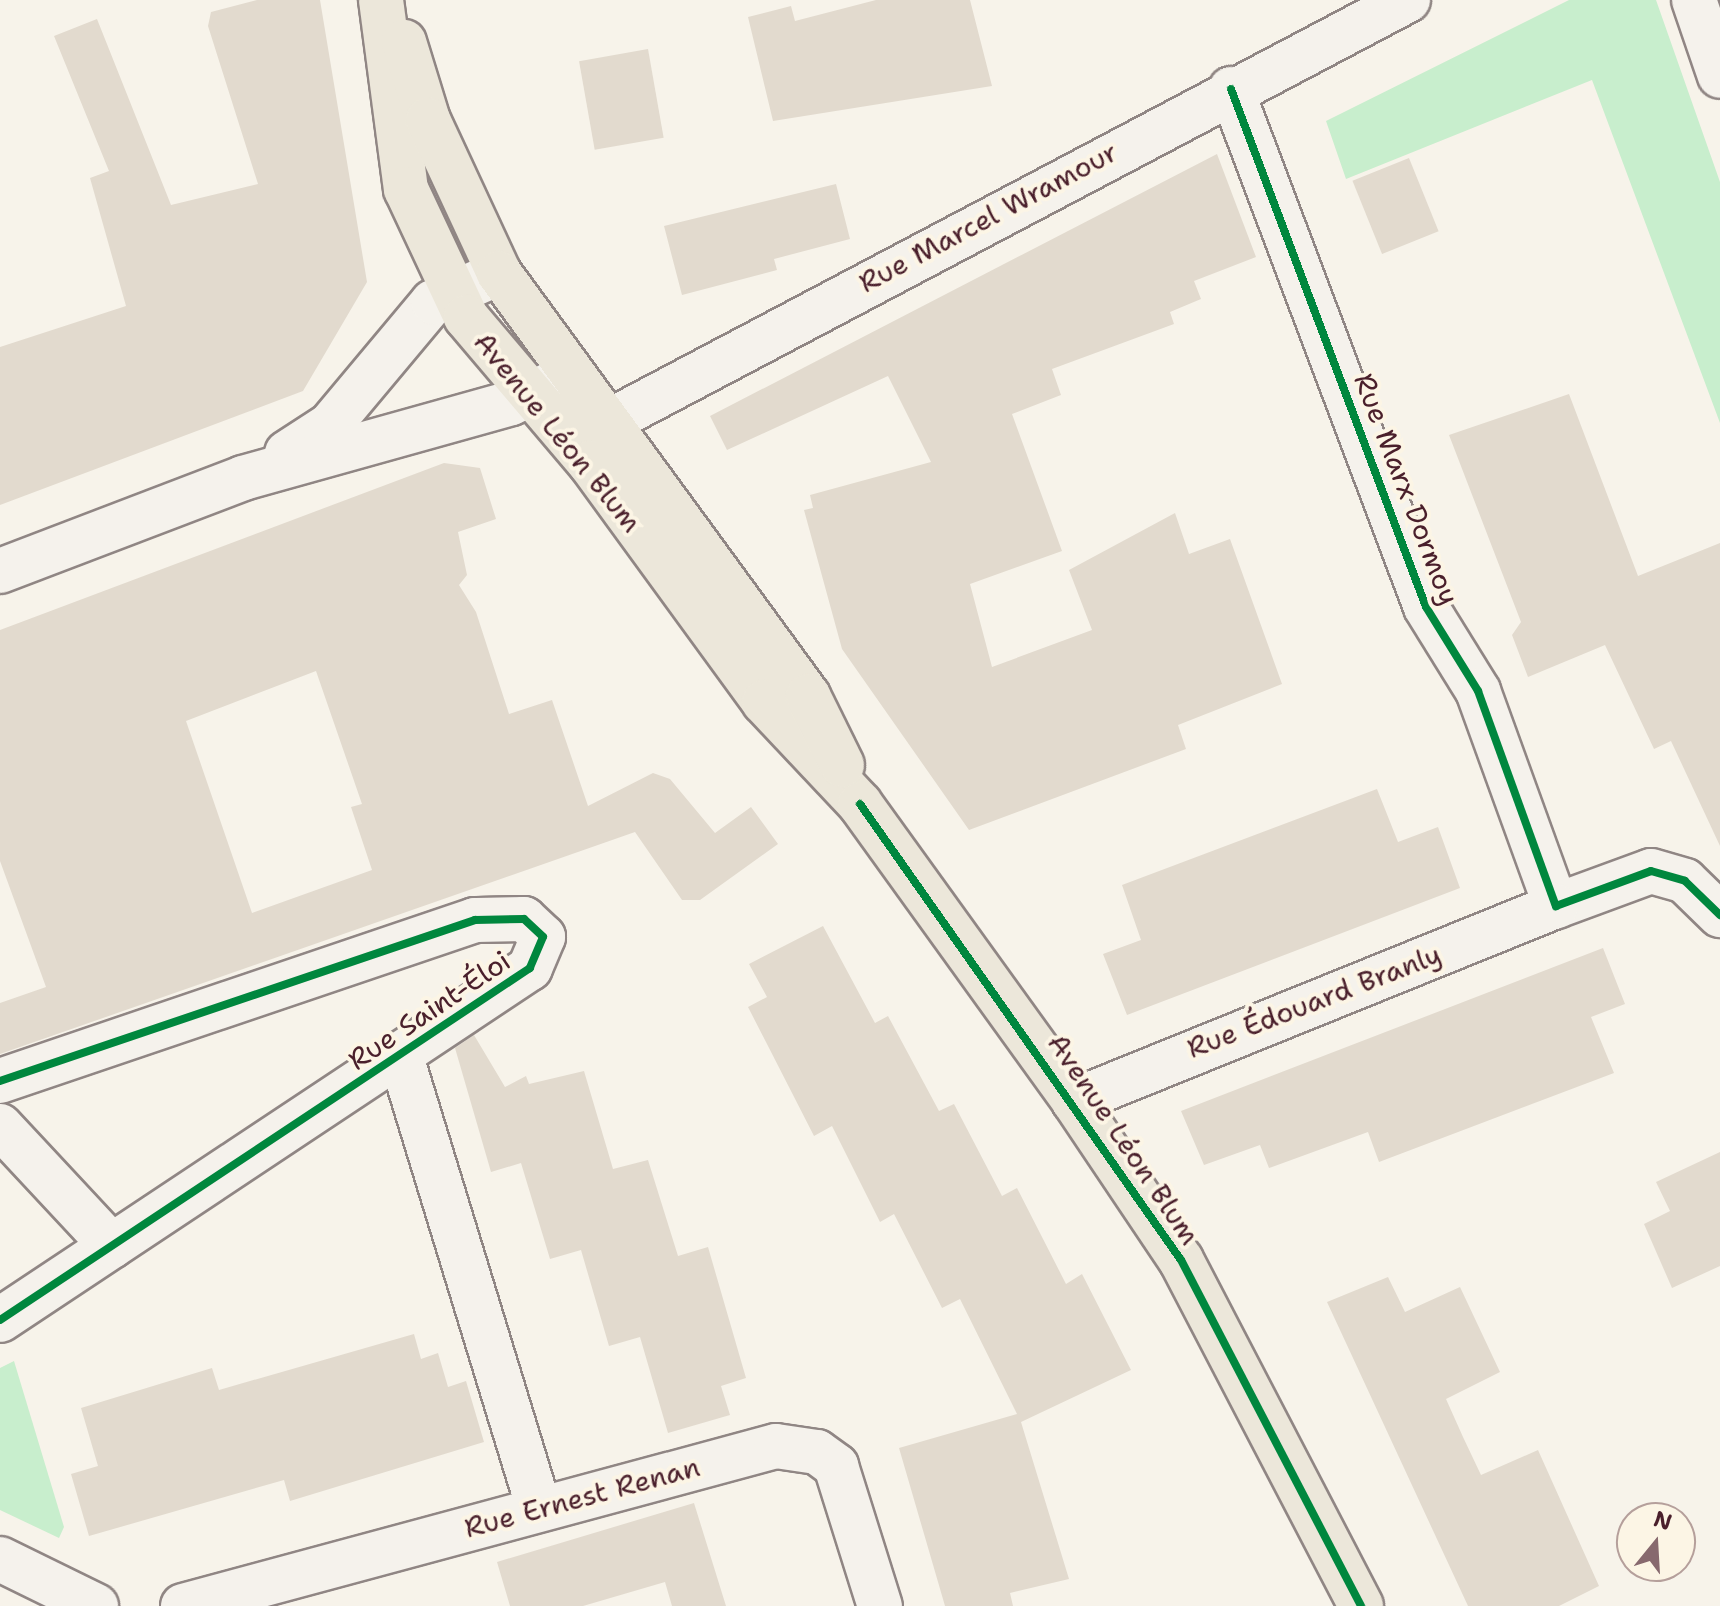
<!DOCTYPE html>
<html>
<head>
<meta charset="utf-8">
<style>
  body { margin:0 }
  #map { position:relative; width:1720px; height:1606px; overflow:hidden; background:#f7f3ea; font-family:"Shantell Sans",sans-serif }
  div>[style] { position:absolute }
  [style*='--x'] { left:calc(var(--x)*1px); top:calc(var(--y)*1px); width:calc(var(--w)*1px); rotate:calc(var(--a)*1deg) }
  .green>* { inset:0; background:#c8eecd }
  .building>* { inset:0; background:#e2dace; transform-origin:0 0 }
  .roads { filter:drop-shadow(2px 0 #908684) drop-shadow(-2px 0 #908684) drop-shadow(0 2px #908684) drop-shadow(0 -2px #908684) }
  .street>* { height:44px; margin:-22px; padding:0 22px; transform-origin:22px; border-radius:22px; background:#f5f2ec }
  .primary>* { height:44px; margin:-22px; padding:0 22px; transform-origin:22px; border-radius:22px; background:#ece7da }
  .cycleway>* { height:8px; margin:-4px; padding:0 4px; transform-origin:4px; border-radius:4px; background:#00873e }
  span { translate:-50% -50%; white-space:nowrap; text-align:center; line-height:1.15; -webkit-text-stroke:8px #fcf5e5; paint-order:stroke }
  .street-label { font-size:28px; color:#4a1f2b }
  .north { position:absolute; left:1616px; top:1502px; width:80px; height:80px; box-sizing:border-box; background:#fcf5e5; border:2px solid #b59f9b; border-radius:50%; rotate:18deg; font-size:22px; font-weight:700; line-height:32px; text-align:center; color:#4a1f2b }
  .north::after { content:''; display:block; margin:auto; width:28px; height:36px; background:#87696e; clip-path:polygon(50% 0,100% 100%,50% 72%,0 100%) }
</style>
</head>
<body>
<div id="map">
  <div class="green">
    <i style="clip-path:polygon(1569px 0,1656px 0,1720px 182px,1720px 423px,1592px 80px,1346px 179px,1326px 121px)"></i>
    <i style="clip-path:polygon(14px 1361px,64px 1527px,59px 1538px,0 1510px,0 1368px)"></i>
  </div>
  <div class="building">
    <i style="clip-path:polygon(257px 0,320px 0,367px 282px,303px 391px,0 505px,0 347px,126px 306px,90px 178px,109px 171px,54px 36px,97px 19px,171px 205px,258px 184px,208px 26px,211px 12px)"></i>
    <i style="clip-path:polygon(876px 0,970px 0,992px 86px,773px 121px,748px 17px,791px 6px,795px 21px)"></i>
    <i style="left:648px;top:49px;width:90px;height:70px;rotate:80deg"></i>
    <i style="clip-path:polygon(1217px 154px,1256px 257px,1194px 281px,1201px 299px,1170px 312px,1174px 324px,1052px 369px,1061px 395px,1012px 414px,1062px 551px,970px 584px,992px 667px,1092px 630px,1069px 570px,1175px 513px,1189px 554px,1230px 539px,1282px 684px,1178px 725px,1186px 749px,969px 830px,842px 649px,804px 510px,813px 508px,810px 495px,931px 462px,888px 376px,727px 450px,710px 416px)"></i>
    <i style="left:1409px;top:158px;width:79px;height:61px;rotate:68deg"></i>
    <i style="clip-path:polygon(836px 184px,850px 239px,774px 259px,777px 270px,682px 295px,664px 226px)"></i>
    <i style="clip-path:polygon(1569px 394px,1638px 576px,1720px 543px,1720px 846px,1671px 741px,1654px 749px,1605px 645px,1528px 677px,1512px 635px,1521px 622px,1449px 435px)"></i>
    <i style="clip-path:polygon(evenodd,444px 463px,480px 468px,496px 519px,458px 532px,467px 575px,459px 585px,476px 612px,509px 714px,552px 700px,588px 806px,653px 773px,670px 779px,715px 833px,751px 807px,778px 844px,700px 900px,682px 900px,635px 832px,0 1054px,0 1003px,46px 987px,0 861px,0 630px,444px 463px,316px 671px,362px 804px,351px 807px,372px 870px,252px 913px,186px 721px,316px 671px)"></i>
    <i style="clip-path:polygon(1377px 789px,1398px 842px,1438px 827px,1460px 888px,1127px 1015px,1103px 954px,1141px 940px,1122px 885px)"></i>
    <i style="clip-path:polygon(823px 926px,875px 1023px,888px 1016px,939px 1111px,954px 1104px,1002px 1196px,1017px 1188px,1066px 1284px,1082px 1274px,1131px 1370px,1021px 1422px,1069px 1579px,1010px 1593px,1013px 1606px,945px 1606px,899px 1448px,1017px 1414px,960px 1299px,942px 1308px,894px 1214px,880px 1222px,832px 1126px,814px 1136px,748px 1007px,767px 997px,749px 964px)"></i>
    <i style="clip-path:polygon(1603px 948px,1625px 1004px,1591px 1017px,1614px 1073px,1379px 1162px,1368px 1132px,1269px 1168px,1260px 1145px,1204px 1165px,1181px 1111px)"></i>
    <i style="clip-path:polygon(474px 1035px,505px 1087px,526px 1076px,529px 1084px,584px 1071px,613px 1169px,648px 1160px,678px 1256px,708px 1247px,746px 1378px,721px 1386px,730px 1415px,668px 1433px,640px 1337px,609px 1346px,581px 1250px,550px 1259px,521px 1163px,491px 1172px,455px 1048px)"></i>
    <i style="clip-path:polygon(1720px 1152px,1720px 1266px,1672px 1288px,1644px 1224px,1670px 1211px,1656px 1182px)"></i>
    <i style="clip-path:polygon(1388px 1277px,1405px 1312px,1460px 1287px,1500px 1372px,1446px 1399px,1463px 1437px,1481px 1475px,1538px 1450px,1599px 1586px,1559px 1606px,1468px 1606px,1327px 1302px)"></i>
    <i style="clip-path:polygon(414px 1334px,421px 1359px,438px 1353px,448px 1387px,466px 1381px,484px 1442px,290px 1501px,284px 1480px,89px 1536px,71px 1474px,98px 1466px,81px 1408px,212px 1368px,219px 1390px)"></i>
    <i style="clip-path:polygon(694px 1503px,726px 1606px,672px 1606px,665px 1582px,583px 1606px,510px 1606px,497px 1562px)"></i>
  </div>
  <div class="roads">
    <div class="street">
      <i style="--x:1694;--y:0;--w:80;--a:71.1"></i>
      <i style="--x:1231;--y:89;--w:553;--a:69.37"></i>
      <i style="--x:1426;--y:607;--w:99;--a:58.2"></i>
      <i style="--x:1478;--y:691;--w:229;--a:70.1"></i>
      <i style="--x:1556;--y:906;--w:101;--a:-20.2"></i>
      <i style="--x:1651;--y:871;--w:35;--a:16"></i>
      <i style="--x:1685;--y:881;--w:49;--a:44.2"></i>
      <i style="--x:574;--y:440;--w:943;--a:-27.82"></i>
      <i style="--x:287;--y:453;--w:51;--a:-33.1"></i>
      <i style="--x:330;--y:425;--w:160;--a:-50.1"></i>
      <i style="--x:433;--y:302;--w:72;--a:-23.7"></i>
      <i style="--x:0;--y:571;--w:260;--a:-20.9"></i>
      <i style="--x:243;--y:478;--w:278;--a:-15.6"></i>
      <i style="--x:511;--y:403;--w:59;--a:-25.3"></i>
      <i style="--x:401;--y:1057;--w:472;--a:73"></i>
      <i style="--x:0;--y:1081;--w:502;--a:-18.72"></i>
      <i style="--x:475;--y:920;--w:49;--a:-1.2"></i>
      <i style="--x:524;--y:919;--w:26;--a:43"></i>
      <i style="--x:543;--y:937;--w:34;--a:113"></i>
      <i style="--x:530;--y:968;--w:636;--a:146.41"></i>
      <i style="--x:1074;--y:1101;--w:520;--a:-22.03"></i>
      <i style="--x:0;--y:1126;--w:164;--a:47"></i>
      <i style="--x:0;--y:1559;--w:107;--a:26.1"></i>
      <i style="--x:183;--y:1606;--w:614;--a:-15.1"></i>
      <i style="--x:776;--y:1446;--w:41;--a:8.3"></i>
      <i style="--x:817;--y:1452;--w:24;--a:36"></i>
      <i style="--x:836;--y:1466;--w:147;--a:72.6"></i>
    </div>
    <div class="primary">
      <i style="--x:381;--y:0;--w:191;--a:82.5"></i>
      <i style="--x:406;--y:189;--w:141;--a:64.9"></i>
      <i style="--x:466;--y:317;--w:192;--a:49.7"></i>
      <i style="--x:590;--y:463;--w:296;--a:53.9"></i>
      <i style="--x:764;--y:702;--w:140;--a:46.7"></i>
      <i style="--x:860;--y:804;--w:366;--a:54.2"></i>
      <i style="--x:1074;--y:1101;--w:192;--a:56.1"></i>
      <i style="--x:1181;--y:1260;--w:390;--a:62.5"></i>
      <i style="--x:404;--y:42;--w:82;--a:72.9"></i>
      <i style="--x:428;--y:120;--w:169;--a:65.1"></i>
      <i style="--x:499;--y:273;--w:524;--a:53.85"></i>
      <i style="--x:808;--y:696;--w:77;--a:63.8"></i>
    </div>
  </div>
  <div class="cycleway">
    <i style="--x:1231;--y:89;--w:553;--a:69.37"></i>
    <i style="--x:1426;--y:607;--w:99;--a:58.2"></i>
    <i style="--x:1478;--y:691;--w:229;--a:70.1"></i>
    <i style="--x:1556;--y:906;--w:101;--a:-20.2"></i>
    <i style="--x:1651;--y:871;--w:35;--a:16"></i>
    <i style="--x:1685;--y:881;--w:49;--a:44.2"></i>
    <i style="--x:860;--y:804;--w:558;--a:54.86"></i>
    <i style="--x:1181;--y:1260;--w:390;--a:62.5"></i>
    <i style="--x:0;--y:1081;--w:502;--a:-18.72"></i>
    <i style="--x:475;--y:920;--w:49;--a:-1.2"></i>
    <i style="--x:524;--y:919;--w:26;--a:43"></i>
    <i style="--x:543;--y:937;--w:34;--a:113"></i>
    <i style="--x:530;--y:968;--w:636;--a:146.41"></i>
  </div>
  <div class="street-label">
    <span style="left:988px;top:217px;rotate:-28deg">Rue Marcel Wramour</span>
    <span style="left:558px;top:432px;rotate:51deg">Avenue Léon Blum</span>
    <span style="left:1407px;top:489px;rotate:69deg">Rue Marx Dormoy</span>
    <span style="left:1314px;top:1001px;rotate:-21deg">Rue Édouard Branly</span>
    <span style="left:429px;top:1010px;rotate:-34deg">Rue Saint-Éloi</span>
    <span style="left:1124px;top:1139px;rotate:56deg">Avenue Léon Blum</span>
    <span style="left:582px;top:1497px;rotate:-15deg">Rue Ernest Renan</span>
  </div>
  <div class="north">N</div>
</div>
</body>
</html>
